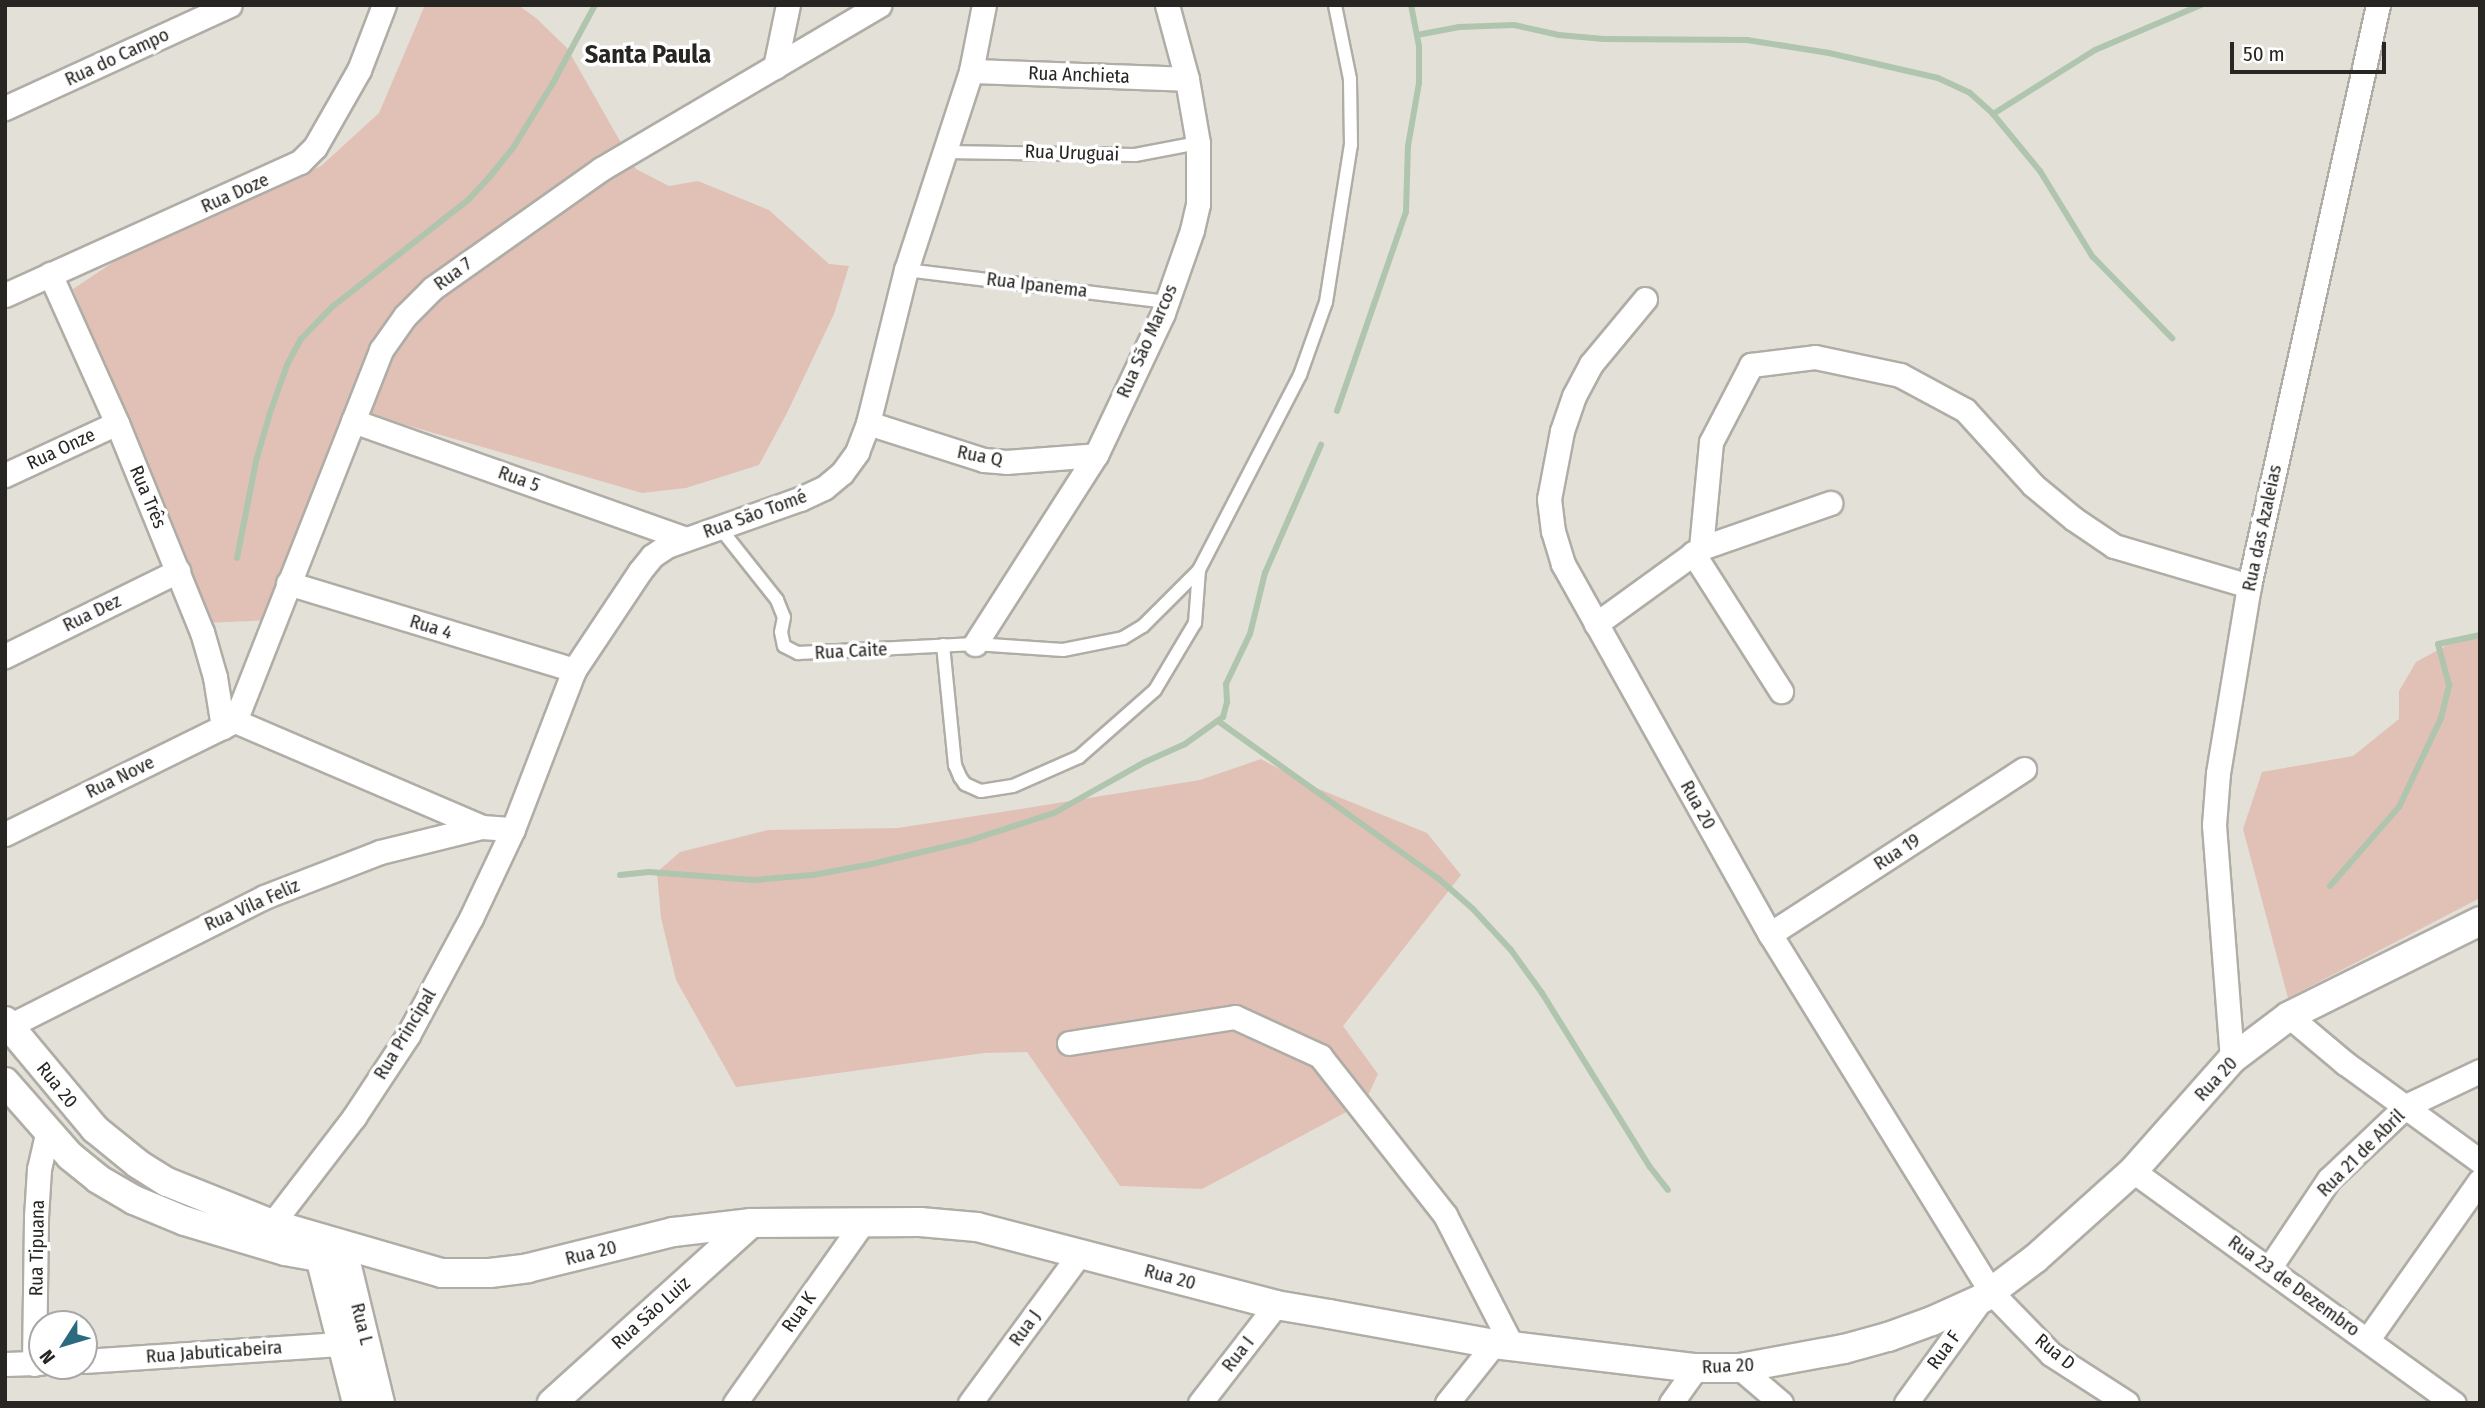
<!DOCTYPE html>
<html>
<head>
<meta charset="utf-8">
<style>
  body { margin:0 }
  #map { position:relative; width:2485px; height:1408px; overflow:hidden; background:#e3e0d8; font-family:"Fira Sans Condensed",sans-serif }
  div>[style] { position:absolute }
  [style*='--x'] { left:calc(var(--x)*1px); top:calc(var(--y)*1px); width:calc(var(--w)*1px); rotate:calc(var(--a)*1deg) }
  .green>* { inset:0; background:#e1c1b6 }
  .stream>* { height:6px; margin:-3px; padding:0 3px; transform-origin:3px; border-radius:3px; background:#afc5ae }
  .roads { filter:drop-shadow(2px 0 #b0ada6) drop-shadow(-2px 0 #b0ada6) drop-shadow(0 2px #b0ada6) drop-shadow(0 -2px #b0ada6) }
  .service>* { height:12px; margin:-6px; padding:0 6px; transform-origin:6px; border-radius:6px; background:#fff }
  .minor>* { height:23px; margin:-11.5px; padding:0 11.5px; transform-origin:11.5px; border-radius:11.5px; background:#fff }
  .tertiary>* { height:28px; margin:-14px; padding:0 14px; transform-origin:14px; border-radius:14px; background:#fff }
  span { translate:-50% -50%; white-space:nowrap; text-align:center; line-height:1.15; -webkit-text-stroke:7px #fff; paint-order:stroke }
  .street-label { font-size:19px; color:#272623 }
  .district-label { font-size:26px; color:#272623; font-weight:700 }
  .frame { position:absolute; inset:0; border:7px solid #272623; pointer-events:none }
  .north { position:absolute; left:28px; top:1310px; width:70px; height:70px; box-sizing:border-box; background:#fff; border:2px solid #a9a8a7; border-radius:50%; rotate:233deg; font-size:19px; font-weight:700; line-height:28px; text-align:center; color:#272623 }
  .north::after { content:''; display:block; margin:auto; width:24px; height:32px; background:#2c6a80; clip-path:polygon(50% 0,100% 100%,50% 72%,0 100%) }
  .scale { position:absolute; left:2230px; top:42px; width:156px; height:32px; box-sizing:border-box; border:4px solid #272623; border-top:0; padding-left:9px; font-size:21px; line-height:24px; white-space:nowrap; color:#272623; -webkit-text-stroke:5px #fff; paint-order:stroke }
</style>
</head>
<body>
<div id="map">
  <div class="green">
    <i style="clip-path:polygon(425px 5px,518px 5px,536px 18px,567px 48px,636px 169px,669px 186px,698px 181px,769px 210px,829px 264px,849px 266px,834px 314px,787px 413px,759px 465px,686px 488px,642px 493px,365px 413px,270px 620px,205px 623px,73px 289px,139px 245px,191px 226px,321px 166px,379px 113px)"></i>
    <i style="clip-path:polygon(2480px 634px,2480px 898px,2288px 998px,2243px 829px,2262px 772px,2353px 756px,2399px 719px,2399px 691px,2416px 662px,2458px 639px)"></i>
    <i style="clip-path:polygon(1261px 759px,1309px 785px,1427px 833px,1461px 875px,1343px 1026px,1378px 1074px,1365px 1102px,1202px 1189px,1120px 1186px,1027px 1052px,984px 1053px,736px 1087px,676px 980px,661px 918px,657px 872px,680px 852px,768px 830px,898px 828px,1014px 810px,1200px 780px)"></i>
  </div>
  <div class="stream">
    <i style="--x:1417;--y:35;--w:43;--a:-10.8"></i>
    <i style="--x:1459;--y:27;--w:55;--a:-2.1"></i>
    <i style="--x:1514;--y:25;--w:46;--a:12.5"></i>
    <i style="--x:1559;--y:35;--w:45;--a:5.1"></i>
    <i style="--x:1604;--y:39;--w:143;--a:0.4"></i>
    <i style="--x:1747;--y:40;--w:83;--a:9"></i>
    <i style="--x:1829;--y:53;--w:112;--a:12.9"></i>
    <i style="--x:1938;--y:78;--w:35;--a:25"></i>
    <i style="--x:1970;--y:93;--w:31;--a:42"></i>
    <i style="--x:1993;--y:114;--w:74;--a:50.5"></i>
    <i style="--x:2040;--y:171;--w:100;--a:58.5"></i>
    <i style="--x:2092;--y:256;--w:115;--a:45.7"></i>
    <i style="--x:1993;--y:114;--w:120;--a:-32.1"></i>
    <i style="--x:2095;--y:50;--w:115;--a:-23"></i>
    <i style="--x:1337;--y:411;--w:211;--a:-70.9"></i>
    <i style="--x:1406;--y:212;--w:66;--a:-88.3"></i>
    <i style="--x:1408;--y:146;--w:64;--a:-80.1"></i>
    <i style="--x:1419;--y:83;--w:37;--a:-90"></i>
    <i style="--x:1419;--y:46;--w:42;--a:-101"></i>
    <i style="--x:237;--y:558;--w:99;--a:-78.9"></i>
    <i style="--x:256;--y:461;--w:50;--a:-73.7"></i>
    <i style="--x:270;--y:413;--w:51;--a:-70.5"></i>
    <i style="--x:287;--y:365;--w:30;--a:-62"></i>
    <i style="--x:301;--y:339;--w:45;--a:-45.9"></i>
    <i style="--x:332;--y:307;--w:174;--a:-38.2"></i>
    <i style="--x:469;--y:199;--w:33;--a:-47"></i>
    <i style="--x:491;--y:175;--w:35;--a:-51"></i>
    <i style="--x:513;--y:148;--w:76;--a:-58.4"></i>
    <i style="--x:553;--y:83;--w:89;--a:-61.7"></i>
    <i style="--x:1218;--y:721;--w:272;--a:35.6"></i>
    <i style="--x:1439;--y:879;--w:45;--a:41.4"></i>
    <i style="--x:1473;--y:909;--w:56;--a:47.2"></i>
    <i style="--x:1511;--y:950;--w:53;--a:54.2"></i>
    <i style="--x:1542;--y:993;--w:205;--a:58.2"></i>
    <i style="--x:1650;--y:1167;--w:29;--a:52"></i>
    <i style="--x:620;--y:875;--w:29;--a:-6"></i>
    <i style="--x:649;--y:872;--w:105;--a:4.4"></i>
    <i style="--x:754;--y:880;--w:59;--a:-4.8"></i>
    <i style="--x:813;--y:875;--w:60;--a:-10.6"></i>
    <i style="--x:872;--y:864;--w:99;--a:-13.5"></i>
    <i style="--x:968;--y:841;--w:90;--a:-18"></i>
    <i style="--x:1054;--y:813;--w:104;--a:-29.3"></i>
    <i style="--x:1145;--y:762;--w:44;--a:-24.2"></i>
    <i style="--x:1185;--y:744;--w:47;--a:-35.4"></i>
    <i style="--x:1223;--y:717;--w:16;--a:-75"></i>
    <i style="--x:1227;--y:702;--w:18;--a:-93"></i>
    <i style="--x:1226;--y:684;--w:55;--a:-64.4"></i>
    <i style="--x:1250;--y:634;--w:63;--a:-76.2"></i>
    <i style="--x:1265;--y:573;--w:140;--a:-66.4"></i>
    <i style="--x:2330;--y:886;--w:105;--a:-48.9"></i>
    <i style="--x:2399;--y:807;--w:98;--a:-64.7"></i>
    <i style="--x:2441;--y:718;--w:34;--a:-76"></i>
    <i style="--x:2449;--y:685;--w:42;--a:-105"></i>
    <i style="--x:2438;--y:644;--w:43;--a:-12.1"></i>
  </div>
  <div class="roads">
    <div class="service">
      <i style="--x:945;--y:152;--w:190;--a:0.9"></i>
      <i style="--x:1135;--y:155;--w:64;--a:-10.8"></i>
      <i style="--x:906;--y:270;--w:263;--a:7"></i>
      <i style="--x:720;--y:528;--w:92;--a:51.6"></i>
      <i style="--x:777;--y:600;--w:18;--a:68"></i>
      <i style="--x:784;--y:617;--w:15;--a:101"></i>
      <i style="--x:781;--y:632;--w:14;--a:78"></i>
      <i style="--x:784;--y:646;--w:16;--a:27"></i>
      <i style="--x:798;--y:653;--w:177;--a:-2.9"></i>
      <i style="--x:975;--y:644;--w:88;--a:3.9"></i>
      <i style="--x:1063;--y:650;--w:61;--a:-11.3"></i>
      <i style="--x:1123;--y:638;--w:23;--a:-31"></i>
      <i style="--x:1143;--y:626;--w:79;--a:-45"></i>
      <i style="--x:1199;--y:570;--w:220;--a:-62.6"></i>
      <i style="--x:1300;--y:375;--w:77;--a:-70.4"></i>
      <i style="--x:1326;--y:302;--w:159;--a:-81"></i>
      <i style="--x:1351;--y:145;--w:66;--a:-90.9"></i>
      <i style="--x:1350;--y:79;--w:76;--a:-101.5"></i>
      <i style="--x:943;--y:645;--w:121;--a:84.3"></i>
      <i style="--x:955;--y:765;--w:13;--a:67"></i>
      <i style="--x:960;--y:777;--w:9;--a:54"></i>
      <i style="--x:965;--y:784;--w:17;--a:24"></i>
      <i style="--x:981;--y:791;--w:32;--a:-9"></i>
      <i style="--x:1013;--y:786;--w:72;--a:-23.7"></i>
      <i style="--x:1079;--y:757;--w:101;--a:-41.4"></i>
      <i style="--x:1155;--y:690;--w:78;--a:-59.2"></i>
      <i style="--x:1195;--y:623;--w:53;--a:-85.7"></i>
    </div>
    <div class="minor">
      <i style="--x:775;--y:67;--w:63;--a:-78.2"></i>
      <i style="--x:971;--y:71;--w:216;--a:2.1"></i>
      <i style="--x:5;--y:108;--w:247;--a:-24.6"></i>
      <i style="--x:50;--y:274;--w:163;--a:65.8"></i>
      <i style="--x:117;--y:423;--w:226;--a:67.9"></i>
      <i style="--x:202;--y:632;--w:47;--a:73.9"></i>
      <i style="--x:215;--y:677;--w:51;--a:80.9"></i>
      <i style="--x:5;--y:295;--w:324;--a:-24.3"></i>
      <i style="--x:300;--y:162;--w:21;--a:-45"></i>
      <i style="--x:315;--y:147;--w:89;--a:-60.3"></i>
      <i style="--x:359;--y:70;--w:70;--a:-69"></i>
      <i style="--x:1645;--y:299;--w:85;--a:129.7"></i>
      <i style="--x:1591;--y:364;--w:36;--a:118"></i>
      <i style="--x:1574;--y:396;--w:37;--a:109"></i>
      <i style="--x:1562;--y:431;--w:69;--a:100.8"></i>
      <i style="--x:1549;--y:499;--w:32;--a:83"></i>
      <i style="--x:1553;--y:531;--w:34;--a:73"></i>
      <i style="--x:1563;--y:564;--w:424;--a:60.8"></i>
      <i style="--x:1770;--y:934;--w:421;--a:58.3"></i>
      <i style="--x:1991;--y:1292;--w:86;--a:45.9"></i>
      <i style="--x:2051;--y:1354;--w:90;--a:32.8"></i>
      <i style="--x:353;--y:421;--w:351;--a:19.5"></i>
      <i style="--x:868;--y:423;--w:122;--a:17.7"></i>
      <i style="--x:984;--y:460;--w:22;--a:5"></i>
      <i style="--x:1006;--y:462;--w:90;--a:-4.4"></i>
      <i style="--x:5;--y:475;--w:123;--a:-24.9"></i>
      <i style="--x:1701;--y:548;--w:106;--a:-84.6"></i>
      <i style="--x:1711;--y:442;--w:87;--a:-62.5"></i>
      <i style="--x:1751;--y:365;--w:64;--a:-7.1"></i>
      <i style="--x:1815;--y:357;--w:87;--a:12"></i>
      <i style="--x:1900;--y:375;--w:74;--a:28.3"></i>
      <i style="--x:1965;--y:410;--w:101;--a:47.8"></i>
      <i style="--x:2033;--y:485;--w:53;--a:39.7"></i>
      <i style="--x:2074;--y:519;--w:48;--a:34"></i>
      <i style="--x:2114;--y:546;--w:141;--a:16.5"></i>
      <i style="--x:1693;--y:553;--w:164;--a:57.5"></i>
      <i style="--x:288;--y:583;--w:299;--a:16.9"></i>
      <i style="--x:1596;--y:624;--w:130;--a:-35.9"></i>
      <i style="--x:1701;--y:548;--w:137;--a:-19.2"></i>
      <i style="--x:975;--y:644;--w:224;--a:-57.4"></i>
      <i style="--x:1096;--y:455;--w:157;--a:-64.7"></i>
      <i style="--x:1163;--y:313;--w:88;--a:-70.7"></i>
      <i style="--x:1192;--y:230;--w:27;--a:-77"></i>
      <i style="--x:1198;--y:204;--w:61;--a:-90"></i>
      <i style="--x:1198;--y:143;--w:65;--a:-99.8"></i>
      <i style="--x:1187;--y:79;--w:77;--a:-105.1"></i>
      <i style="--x:5;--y:656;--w:193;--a:-26.2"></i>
      <i style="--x:235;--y:721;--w:399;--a:-68.5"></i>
      <i style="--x:381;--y:350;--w:42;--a:-54.8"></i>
      <i style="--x:405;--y:316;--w:40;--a:-45"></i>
      <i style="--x:433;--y:288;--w:206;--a:-35.3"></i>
      <i style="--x:601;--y:169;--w:323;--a:-30.5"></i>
      <i style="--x:235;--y:721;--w:269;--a:23.2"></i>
      <i style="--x:5;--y:834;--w:256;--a:-26.2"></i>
      <i style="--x:1770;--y:934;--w:303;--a:-33"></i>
      <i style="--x:2289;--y:1016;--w:73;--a:40"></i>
      <i style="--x:2345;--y:1063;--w:167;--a:36"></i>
      <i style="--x:5;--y:1028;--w:290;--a:-26.8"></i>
      <i style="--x:264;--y:897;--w:124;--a:-21.2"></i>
      <i style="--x:380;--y:852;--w:105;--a:-13.8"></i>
      <i style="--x:482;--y:827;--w:31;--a:4"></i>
      <i style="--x:1069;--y:1043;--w:168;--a:-8.9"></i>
      <i style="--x:1235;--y:1017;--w:94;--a:24.6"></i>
      <i style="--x:1320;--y:1056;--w:202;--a:51.8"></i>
      <i style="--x:1445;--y:1215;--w:147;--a:62.9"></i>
      <i style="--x:2232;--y:1059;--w:235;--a:-94.4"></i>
      <i style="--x:2214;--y:825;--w:52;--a:-85.6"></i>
      <i style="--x:2218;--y:773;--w:190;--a:-80.6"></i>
      <i style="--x:2249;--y:586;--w:595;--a:-77.48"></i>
      <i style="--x:2133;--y:1171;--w:396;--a:35.9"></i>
      <i style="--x:272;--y:1224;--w:135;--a:-52.5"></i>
      <i style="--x:354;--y:1117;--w:98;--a:-56.6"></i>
      <i style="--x:408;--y:1035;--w:133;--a:-61.7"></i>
      <i style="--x:471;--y:918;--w:98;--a:-64.7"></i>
      <i style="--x:513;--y:829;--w:170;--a:-69"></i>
      <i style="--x:574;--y:670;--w:119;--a:-56.3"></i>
      <i style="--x:640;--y:571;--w:19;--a:-51"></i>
      <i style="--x:652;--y:556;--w:18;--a:-34"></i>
      <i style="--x:667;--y:546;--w:141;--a:-19.5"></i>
      <i style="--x:800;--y:499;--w:26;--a:-25"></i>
      <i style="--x:824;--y:488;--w:23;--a:-40"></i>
      <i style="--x:842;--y:473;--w:26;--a:-54"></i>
      <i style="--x:857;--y:452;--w:31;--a:-69"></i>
      <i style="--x:868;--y:423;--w:158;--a:-76.1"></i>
      <i style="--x:906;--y:270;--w:209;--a:-71.9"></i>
      <i style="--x:971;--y:71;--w:67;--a:-78.9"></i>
      <i style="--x:2270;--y:1267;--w:106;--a:-56.2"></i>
      <i style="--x:2329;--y:1179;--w:106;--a:-43.5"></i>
      <i style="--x:2406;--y:1106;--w:82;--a:-25.3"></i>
      <i style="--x:2368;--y:1339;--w:194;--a:-54.8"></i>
      <i style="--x:84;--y:1361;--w:260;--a:-3.8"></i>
      <i style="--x:5;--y:1364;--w:37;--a:-2"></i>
      <i style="--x:34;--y:1364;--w:147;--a:-89.2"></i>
      <i style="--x:36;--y:1217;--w:48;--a:-86.4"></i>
      <i style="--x:39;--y:1169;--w:37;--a:-77"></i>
      <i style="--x:1740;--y:1368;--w:54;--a:40.5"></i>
      <i style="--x:735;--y:1403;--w:222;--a:-54.7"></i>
      <i style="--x:970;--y:1403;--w:186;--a:-53.7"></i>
      <i style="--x:1200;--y:1403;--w:124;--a:-52.2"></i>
      <i style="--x:1447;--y:1403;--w:75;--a:-51.5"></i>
      <i style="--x:1671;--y:1403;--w:43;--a:-54.5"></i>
      <i style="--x:1906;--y:1403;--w:130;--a:-54.1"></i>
    </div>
    <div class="tertiary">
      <i style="--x:5;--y:1021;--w:141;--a:50.2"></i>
      <i style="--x:95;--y:1129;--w:55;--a:39.1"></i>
      <i style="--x:138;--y:1164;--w:34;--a:32"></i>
      <i style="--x:167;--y:1182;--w:113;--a:21.8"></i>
      <i style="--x:272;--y:1224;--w:177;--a:16.1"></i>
      <i style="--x:442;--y:1273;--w:48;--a:0"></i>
      <i style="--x:490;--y:1273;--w:38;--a:-7"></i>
      <i style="--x:528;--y:1268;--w:149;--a:-13.9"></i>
      <i style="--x:673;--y:1232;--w:79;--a:-6.6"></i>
      <i style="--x:751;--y:1223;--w:169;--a:-0.3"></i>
      <i style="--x:920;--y:1222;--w:57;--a:5"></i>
      <i style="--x:977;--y:1227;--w:309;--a:14.6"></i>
      <i style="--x:1276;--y:1305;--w:54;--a:9.6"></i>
      <i style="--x:1329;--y:1314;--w:168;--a:10.3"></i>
      <i style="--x:1494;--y:1344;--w:203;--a:6.8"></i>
      <i style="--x:1696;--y:1368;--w:44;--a:0"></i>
      <i style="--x:1740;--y:1368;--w:106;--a:-10.4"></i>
      <i style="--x:1844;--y:1349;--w:46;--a:-15.3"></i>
      <i style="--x:1888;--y:1337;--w:47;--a:-20"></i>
      <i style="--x:1932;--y:1321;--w:56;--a:-24.3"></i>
      <i style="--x:1983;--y:1298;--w:66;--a:-37"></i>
      <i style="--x:2036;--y:1258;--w:130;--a:-41.9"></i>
      <i style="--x:2133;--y:1171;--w:149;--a:-48.5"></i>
      <i style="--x:2232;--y:1059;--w:71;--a:-37"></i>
      <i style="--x:2289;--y:1016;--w:213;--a:-26.4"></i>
      <i style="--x:5;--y:1082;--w:98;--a:48.7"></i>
      <i style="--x:70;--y:1156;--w:36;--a:39"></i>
      <i style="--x:98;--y:1179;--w:42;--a:30.3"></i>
      <i style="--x:134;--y:1200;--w:55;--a:22.4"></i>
      <i style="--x:185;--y:1221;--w:104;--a:16.7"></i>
      <i style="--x:285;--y:1251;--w:34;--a:10"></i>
      <i style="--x:318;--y:1257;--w:24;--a:-24"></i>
      <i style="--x:316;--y:1241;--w:167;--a:75.8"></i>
      <i style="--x:342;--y:1246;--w:162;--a:76.4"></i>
      <i style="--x:552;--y:1403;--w:268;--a:-42.1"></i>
    </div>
  </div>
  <div class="street-label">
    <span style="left:117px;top:57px;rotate:-25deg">Rua do Campo</span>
    <span style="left:1079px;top:75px;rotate:2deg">Rua Anchieta</span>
    <span style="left:1072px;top:153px;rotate:2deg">Rua Uruguai</span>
    <span style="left:235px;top:193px;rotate:-24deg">Rua Doze</span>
    <span style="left:453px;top:274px;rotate:-36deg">Rua 7</span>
    <span style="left:1037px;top:285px;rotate:7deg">Rua Ipanema</span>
    <span style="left:1147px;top:341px;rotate:-66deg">Rua São Marcos</span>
    <span style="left:61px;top:449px;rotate:-25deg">Rua Onze</span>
    <span style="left:980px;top:456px;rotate:11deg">Rua Q</span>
    <span style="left:519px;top:479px;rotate:20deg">Rua 5</span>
    <span style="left:148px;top:497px;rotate:67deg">Rua Três</span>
    <span style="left:755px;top:514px;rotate:-20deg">Rua São Tomé</span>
    <span style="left:2262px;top:528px;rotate:-78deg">Rua das Azaleias</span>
    <span style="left:92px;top:613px;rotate:-26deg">Rua Dez</span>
    <span style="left:431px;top:627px;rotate:17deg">Rua 4</span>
    <span style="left:851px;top:651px;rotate:-3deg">Rua Caite</span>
    <span style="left:120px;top:777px;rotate:-26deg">Rua Nove</span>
    <span style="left:1698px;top:805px;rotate:61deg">Rua 20</span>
    <span style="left:1897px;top:852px;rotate:-33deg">Rua 19</span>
    <span style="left:252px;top:905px;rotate:-24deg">Rua Vila Feliz</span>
    <span style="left:405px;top:1034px;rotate:-59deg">Rua Principal</span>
    <span style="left:2216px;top:1079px;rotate:-47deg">Rua 20</span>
    <span style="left:57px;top:1085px;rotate:51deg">Rua 20</span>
    <span style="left:2361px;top:1153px;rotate:-45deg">Rua 21 de Abril</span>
    <span style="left:37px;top:1248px;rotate:-89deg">Rua Tipuana</span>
    <span style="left:591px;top:1253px;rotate:-14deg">Rua 20</span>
    <span style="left:1170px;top:1277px;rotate:15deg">Rua 20</span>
    <span style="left:2294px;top:1286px;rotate:36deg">Rua 23 de Dezembro</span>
    <span style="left:799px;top:1312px;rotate:-55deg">Rua K</span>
    <span style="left:651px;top:1313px;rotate:-42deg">Rua São Luiz</span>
    <span style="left:362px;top:1324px;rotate:76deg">Rua L</span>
    <span style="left:1025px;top:1328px;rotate:-54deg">Rua J</span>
    <span style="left:1944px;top:1350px;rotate:-54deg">Rua F</span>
    <span style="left:214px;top:1352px;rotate:-4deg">Rua Jabuticabeira</span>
    <span style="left:2055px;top:1352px;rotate:39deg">Rua D</span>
    <span style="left:1238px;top:1354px;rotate:-52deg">Rua I</span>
    <span style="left:1728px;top:1366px;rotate:-3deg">Rua 20</span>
  </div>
  <div class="district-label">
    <span style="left:648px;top:55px">Santa Paula</span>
  </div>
  <div class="frame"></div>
  <div class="north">N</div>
  <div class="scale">50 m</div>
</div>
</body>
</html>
